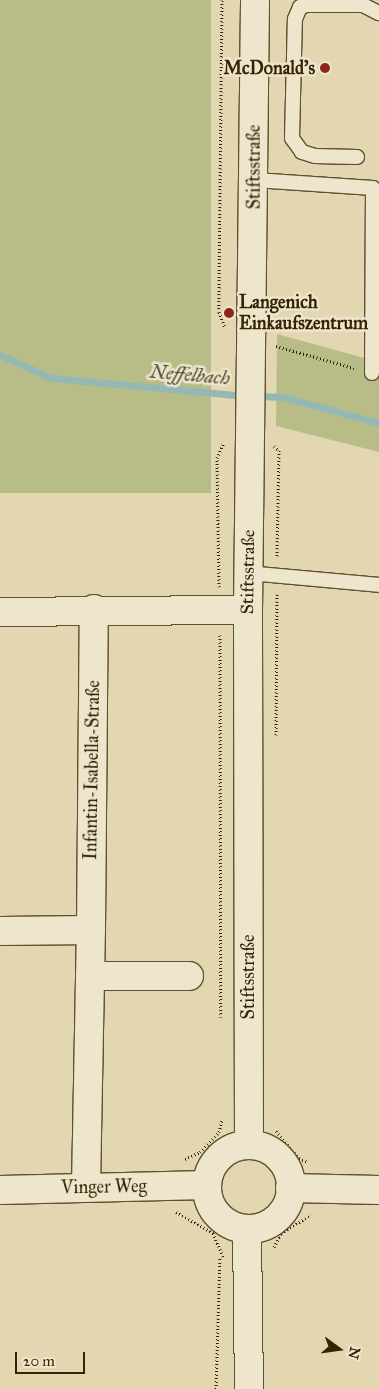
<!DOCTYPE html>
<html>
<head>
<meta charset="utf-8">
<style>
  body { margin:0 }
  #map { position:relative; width:379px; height:1389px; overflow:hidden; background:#e3d7b1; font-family:"IM FELL Great Primer",serif }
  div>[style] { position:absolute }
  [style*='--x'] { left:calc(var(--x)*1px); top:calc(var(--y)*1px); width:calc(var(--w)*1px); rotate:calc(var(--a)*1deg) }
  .green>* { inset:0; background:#b8bd88; transform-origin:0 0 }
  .stream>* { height:7px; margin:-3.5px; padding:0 3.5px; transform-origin:3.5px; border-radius:3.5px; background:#96b8b2 }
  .path>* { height:3px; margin-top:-1.5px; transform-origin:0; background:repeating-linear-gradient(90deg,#362304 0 1px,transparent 0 3.5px) }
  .roads { filter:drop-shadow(1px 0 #61502f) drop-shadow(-1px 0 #61502f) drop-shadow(0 1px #61502f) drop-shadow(0 -1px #61502f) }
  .service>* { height:14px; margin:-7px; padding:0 7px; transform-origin:7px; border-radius:7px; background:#ede5cc }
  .minor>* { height:28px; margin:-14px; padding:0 14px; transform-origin:14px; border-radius:14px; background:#ede5cc }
  .tertiary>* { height:28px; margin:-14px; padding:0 14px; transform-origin:14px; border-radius:14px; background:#ede5cc }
  .tertiary>.ring { margin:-14px; padding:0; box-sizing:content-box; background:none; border:28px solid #ede5cc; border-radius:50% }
  .dots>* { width:14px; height:14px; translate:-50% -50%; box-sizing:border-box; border:2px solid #ede5cc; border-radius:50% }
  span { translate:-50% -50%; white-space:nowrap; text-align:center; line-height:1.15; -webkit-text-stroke:5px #ede5cc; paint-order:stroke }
  .poi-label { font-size:18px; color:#362304; font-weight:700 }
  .right { translate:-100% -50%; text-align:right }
  .left { translate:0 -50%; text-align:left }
  .street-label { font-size:18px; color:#362304 }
  .water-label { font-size:19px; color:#4e4830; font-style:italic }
  .north { position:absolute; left:314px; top:1324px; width:50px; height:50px; -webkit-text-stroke:4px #ede5cc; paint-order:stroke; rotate:104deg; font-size:14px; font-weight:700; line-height:20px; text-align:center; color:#362304 }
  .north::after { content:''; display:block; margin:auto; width:18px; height:22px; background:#362304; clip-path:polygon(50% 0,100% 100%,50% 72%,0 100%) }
  .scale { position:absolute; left:15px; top:1352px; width:70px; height:22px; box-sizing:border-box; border:2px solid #362304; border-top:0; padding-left:6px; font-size:15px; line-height:18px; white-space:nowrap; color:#362304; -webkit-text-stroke:4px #ede5cc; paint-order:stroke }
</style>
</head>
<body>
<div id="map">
  <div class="green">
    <i style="left:0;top:0;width:211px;height:493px"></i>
    <i style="clip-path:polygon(277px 334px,379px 362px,379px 452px,276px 426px)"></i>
  </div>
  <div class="stream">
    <i style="--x:0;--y:355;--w:56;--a:24.3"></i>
    <i style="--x:51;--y:378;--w:196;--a:5.3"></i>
    <i style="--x:257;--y:396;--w:26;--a:2"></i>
    <i style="--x:283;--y:397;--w:99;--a:15.2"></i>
  </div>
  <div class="path">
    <i style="--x:222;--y:0;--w:312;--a:90.6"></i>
    <i style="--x:219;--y:312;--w:17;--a:69"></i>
    <i style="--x:276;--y:346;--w:81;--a:15.8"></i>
    <i style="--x:274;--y:446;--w:6;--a:39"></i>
    <i style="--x:279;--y:450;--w:108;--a:91.1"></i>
    <i style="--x:219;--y:587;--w:129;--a:-90.9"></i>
    <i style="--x:217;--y:458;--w:17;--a:-66"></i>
    <i style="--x:220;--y:635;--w:382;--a:89.9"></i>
    <i style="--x:276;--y:735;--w:141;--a:-89.6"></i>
    <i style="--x:276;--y:1131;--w:35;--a:50"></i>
    <i style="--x:299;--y:1158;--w:10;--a:24"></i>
    <i style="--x:185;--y:1159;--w:17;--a:-25"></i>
    <i style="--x:200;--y:1152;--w:28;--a:-46"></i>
    <i style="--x:219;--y:1132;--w:12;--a:-76"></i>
    <i style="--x:176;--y:1212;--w:43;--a:29.6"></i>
    <i style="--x:213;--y:1233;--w:26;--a:67"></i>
    <i style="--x:274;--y:1247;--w:16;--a:-63"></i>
    <i style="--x:281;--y:1233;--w:35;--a:-31"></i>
    <i style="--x:216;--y:1389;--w:132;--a:-88.3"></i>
  </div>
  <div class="roads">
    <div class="service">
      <i style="--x:357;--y:157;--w:42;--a:-178.6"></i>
      <i style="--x:315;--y:156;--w:14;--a:-163"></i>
      <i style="--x:302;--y:152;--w:17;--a:-126"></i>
      <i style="--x:292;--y:138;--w:119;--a:-88.6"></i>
      <i style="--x:295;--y:19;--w:13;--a:-67"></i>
      <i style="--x:300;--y:7;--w:7;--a:-16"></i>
      <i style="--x:307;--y:5;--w:56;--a:0"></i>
      <i style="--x:363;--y:5;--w:18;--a:27"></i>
      <i style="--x:255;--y:180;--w:118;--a:3.9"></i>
      <i style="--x:373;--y:188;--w:185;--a:90.3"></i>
      <i style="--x:248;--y:573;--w:132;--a:5.2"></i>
    </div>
    <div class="minor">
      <i style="--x:0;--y:612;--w:248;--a:-0.5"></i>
      <i style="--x:0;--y:931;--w:91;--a:-0.6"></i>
      <i style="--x:91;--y:930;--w:321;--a:-89.5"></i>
      <i style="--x:90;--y:976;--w:99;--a:0"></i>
      <i style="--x:86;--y:1187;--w:257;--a:-88.9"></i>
      <i style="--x:290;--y:1188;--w:89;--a:1.3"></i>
      <i style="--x:0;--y:1190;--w:207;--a:-1.4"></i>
    </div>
    <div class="tertiary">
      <i style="--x:249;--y:1145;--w:535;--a:-90.11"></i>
      <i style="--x:248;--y:610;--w:610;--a:-89.34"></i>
      <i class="ring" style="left:207px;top:1145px;width:56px;height:56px"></i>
      <i style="--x:247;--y:1229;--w:160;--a:89.3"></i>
    </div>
  </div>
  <div class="dots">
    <i style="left:325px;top:68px;background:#8f2418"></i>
    <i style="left:229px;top:313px;background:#8f2418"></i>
  </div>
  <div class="poi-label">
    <span class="right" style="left:315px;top:68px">McDonald's</span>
    <span class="left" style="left:239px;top:313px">Langenich<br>Einkaufszentrum</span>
  </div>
  <div class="street-label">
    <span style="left:254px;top:167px;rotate:-90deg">Stiftsstraße</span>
    <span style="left:248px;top:572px;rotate:-89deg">Stiftsstraße</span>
    <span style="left:92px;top:770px;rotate:-89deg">Infantin-Isabella-Straße</span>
    <span style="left:248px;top:977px;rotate:-90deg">Stiftsstraße</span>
    <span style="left:104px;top:1187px;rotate:-1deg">Vinger Weg</span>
  </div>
  <div class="water-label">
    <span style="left:190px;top:375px;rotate:5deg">Neffelbach</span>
  </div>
  <div class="north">N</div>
  <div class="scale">20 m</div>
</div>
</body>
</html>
